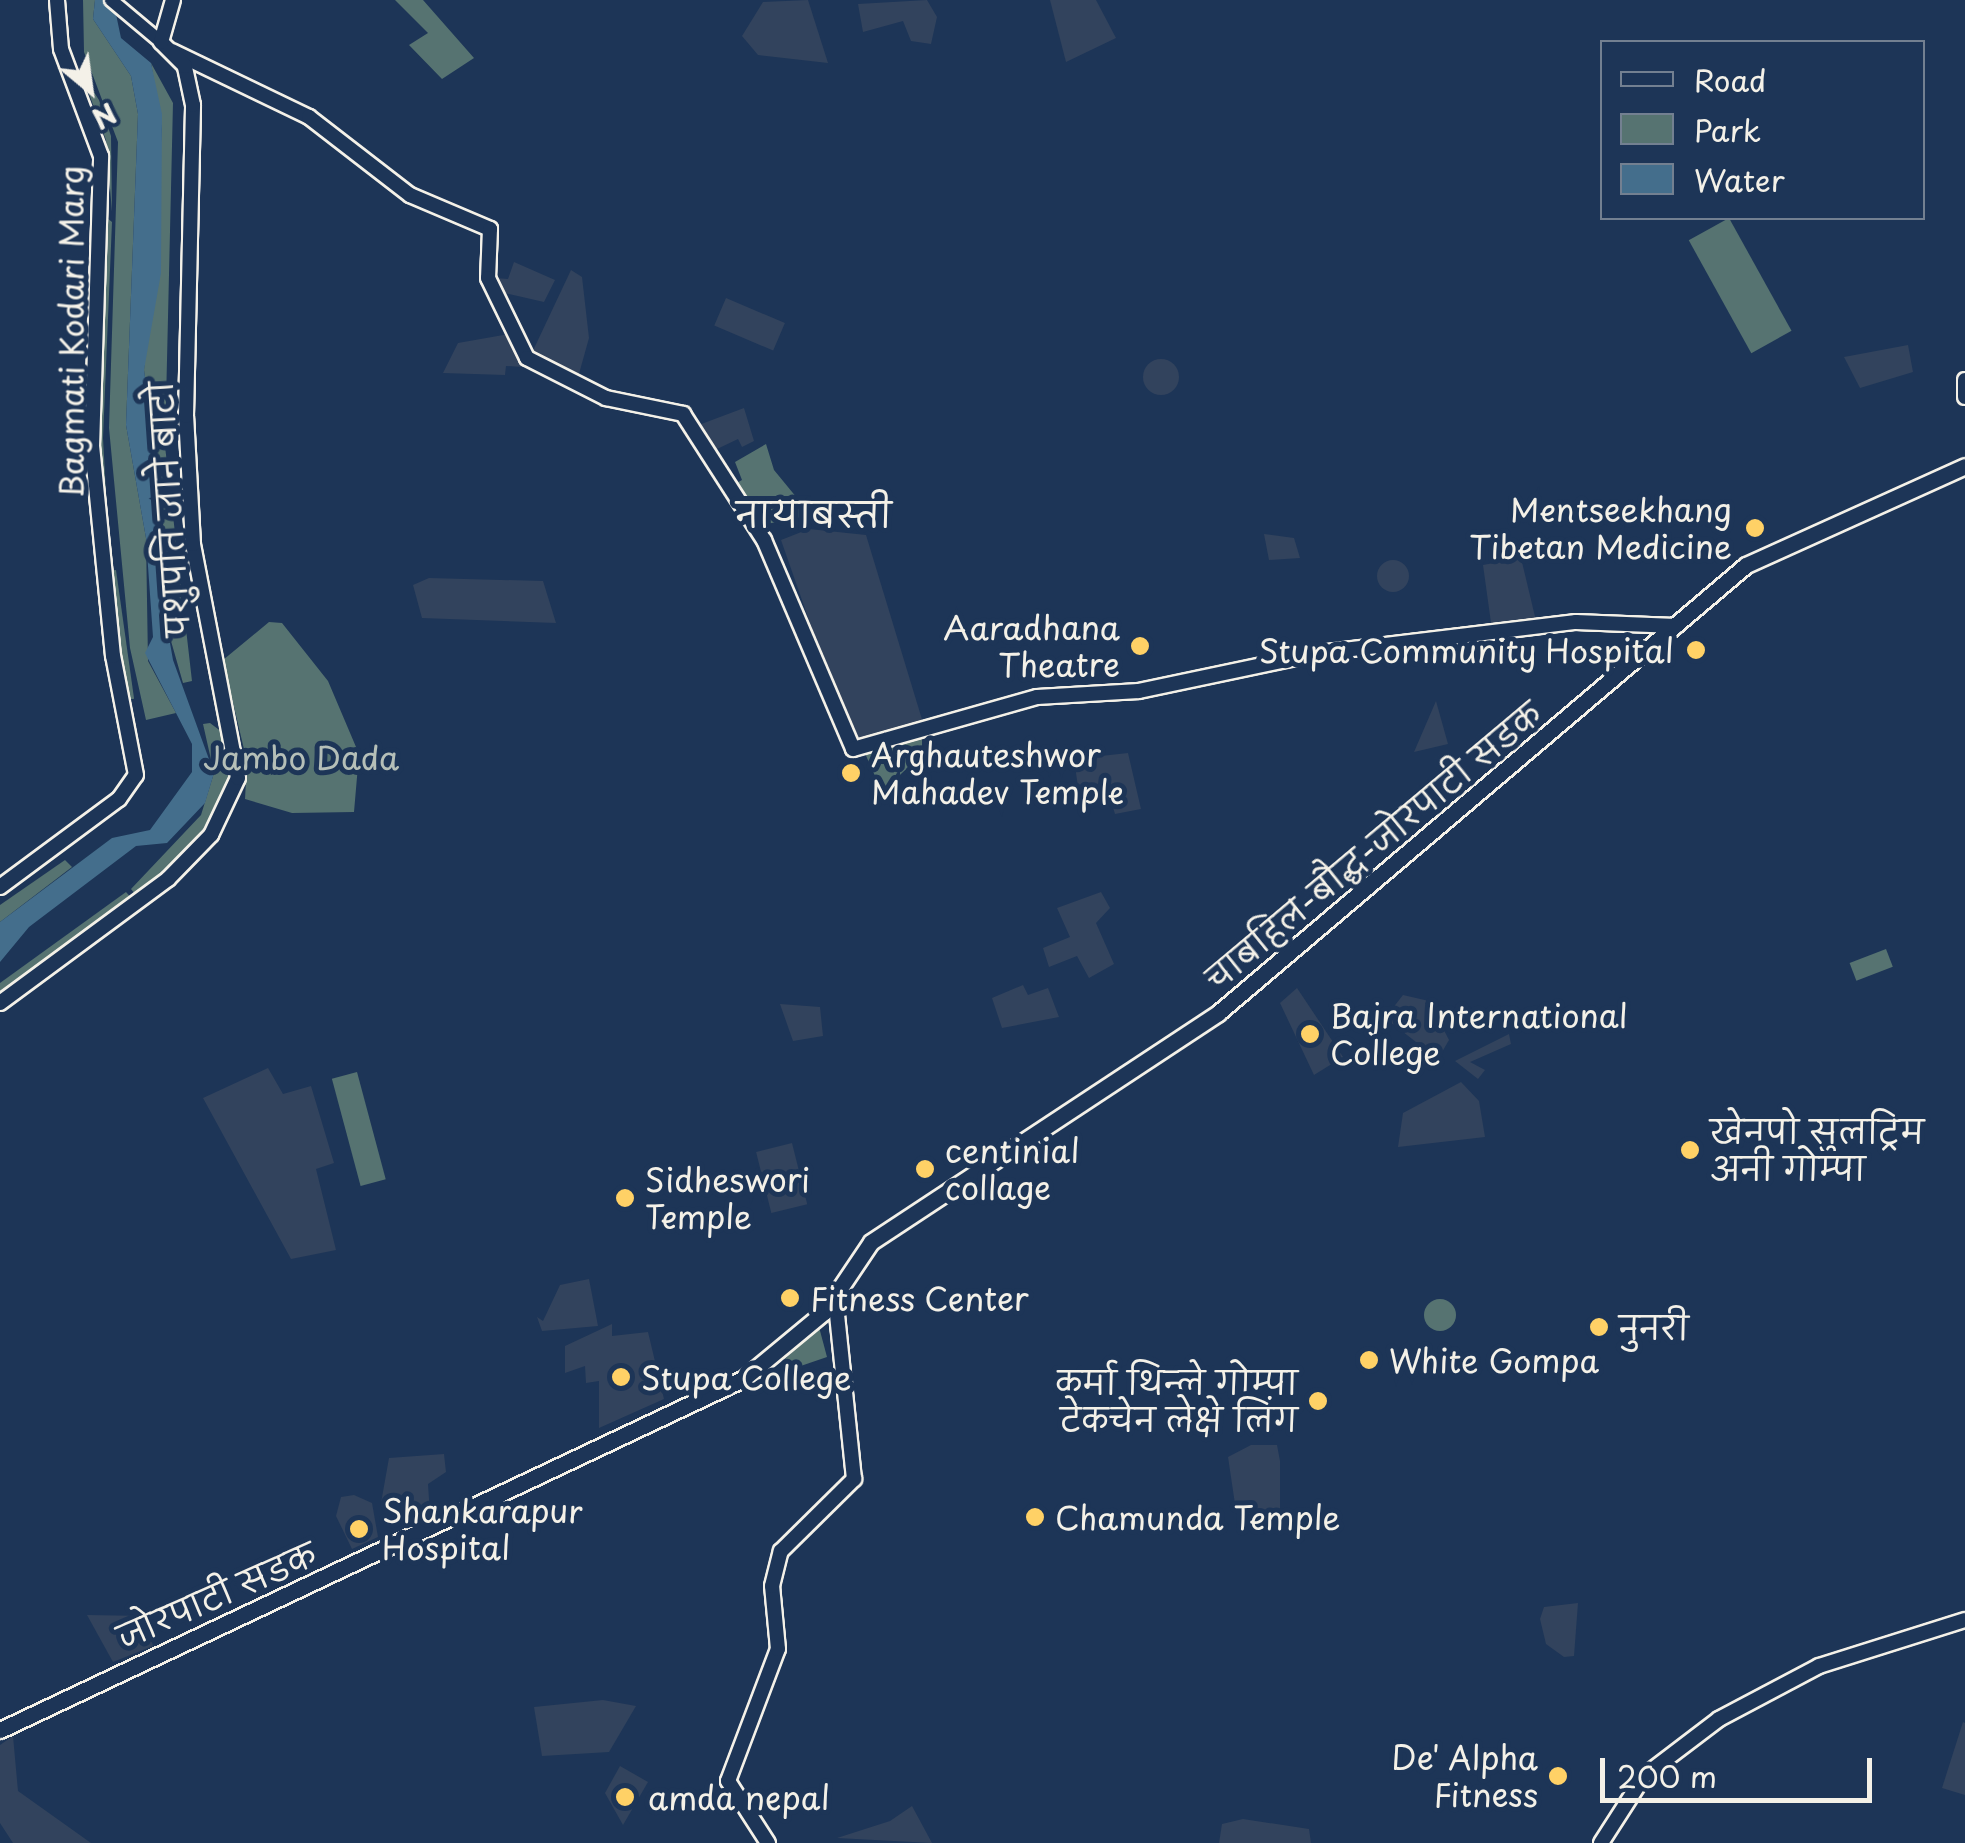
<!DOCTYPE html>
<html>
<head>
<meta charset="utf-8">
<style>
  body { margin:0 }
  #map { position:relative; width:1965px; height:1843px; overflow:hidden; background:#1d3557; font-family:"Playpen Sans","Playpen Sans Deva",sans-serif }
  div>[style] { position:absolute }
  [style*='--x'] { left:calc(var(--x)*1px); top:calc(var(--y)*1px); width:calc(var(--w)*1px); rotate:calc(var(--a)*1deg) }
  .built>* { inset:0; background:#32435d; transform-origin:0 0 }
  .round { border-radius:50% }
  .green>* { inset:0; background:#567371; transform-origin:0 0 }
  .water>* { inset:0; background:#446e8c }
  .roads { filter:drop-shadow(2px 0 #f4f1e8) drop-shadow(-2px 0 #f4f1e8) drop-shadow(0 2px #f4f1e8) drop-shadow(0 -2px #f4f1e8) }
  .tertiary>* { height:12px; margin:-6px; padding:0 6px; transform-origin:6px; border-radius:6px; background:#1d3557 }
  .secondary>* { height:14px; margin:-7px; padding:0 7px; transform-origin:7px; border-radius:7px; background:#1d3557 }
  .primary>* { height:15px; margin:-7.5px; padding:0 7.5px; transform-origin:7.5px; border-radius:7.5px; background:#1d3557 }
  .dots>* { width:28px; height:28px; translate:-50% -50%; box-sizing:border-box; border:5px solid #1d3557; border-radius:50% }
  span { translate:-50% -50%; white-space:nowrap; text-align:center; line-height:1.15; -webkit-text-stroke:10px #1d3557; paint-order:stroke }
  .street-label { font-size:32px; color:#f4f1e8 }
  .poi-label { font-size:32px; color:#f4f1e8 }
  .right { translate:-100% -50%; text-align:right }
  .left { translate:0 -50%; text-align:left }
  .park-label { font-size:32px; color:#b5bfb8 }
  .neighbourhood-label { font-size:35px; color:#f4f1e8 }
  .legend { position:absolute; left:1600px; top:40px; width:325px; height:180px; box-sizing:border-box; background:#1d3557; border:2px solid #738091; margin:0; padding:12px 18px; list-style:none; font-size:30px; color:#f4f1e8 }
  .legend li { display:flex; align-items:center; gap:20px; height:50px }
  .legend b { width:50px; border:2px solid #738091 }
  .north { position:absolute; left:40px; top:40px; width:100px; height:100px; -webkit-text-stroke:8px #1d3557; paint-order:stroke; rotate:151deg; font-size:28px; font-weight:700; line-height:40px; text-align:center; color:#f4f1e8 }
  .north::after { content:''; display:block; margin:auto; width:35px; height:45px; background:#f4f1e8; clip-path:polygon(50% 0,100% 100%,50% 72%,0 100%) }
  .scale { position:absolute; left:1600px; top:1758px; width:272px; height:45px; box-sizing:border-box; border:5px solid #f4f1e8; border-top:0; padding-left:12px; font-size:30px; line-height:35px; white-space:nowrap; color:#f4f1e8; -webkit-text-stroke:8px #1d3557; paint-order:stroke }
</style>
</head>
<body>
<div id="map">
  <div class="built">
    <i style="clip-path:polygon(808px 0,828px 63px,758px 55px,742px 36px,763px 2px)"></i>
    <i style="clip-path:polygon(927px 0,937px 17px,931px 44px,911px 41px,903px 21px,863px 32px,858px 4px)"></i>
    <i style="clip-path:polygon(1050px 0,1096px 0,1116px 38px,1066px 62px)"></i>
    <i style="clip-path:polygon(514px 262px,555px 280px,544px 302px,500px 292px,495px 278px,508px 279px)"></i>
    <i style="clip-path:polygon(571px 270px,582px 277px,589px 338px,577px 381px,530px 357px)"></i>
    <i style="left:726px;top:298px;width:64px;height:30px;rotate:23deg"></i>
    <i style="clip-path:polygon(509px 334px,523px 367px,506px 366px,505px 375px,443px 373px,458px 343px)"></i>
    <i style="clip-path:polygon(1908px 345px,1913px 372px,1860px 388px,1844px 357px)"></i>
    <i class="round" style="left:1143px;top:359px;width:36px;height:36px"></i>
    <i style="clip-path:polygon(744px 408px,754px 441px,742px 447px,738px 439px,715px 450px,696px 426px)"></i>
    <i style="clip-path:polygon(809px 529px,866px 535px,924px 726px,853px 746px,781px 540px)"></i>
    <i style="clip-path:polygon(1264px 534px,1294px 538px,1300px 558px,1269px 560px)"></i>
    <i style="clip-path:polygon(1521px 558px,1537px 625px,1492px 630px,1483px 565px)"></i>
    <i class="round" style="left:1377px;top:560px;width:32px;height:32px"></i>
    <i style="clip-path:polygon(429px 578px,543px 581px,556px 623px,422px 618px,413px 585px)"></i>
    <i style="clip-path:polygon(1436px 701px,1448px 744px,1414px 752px)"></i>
    <i style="clip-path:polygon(1128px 753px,1141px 809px,1115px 814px,1108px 791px,1079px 794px,1074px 759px)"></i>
    <i style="clip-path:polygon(1101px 892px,1110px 908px,1096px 923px,1114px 964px,1089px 978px,1077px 956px,1049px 967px,1043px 948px,1070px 937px,1057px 908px)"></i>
    <i style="clip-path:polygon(1023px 985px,1028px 995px,1048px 988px,1059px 1017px,1002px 1028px,992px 998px)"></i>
    <i style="clip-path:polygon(1297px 988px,1343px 1057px,1314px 1075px,1280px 1003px)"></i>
    <i style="clip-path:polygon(1403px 995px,1429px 1001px,1449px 1040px,1438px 1059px,1385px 1018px)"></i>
    <i style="clip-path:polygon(780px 1004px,820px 1007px,823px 1036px,793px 1041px)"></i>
    <i style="clip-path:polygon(1509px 1034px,1511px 1044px,1470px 1062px,1485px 1070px,1478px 1079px,1455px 1061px)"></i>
    <i style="clip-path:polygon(268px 1068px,283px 1094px,311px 1086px,334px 1163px,316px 1169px,336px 1250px,291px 1259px,203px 1098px)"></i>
    <i style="clip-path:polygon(1461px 1082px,1479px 1101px,1485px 1137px,1398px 1147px,1403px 1113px)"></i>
    <i style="left:792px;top:1143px;width:63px;height:37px;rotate:76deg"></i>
    <i style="clip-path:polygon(589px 1279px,598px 1326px,542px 1331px,537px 1317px,543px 1321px,560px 1285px)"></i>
    <i style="clip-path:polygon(612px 1324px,612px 1336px,648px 1332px,664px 1399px,599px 1428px,599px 1381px,586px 1383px,585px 1366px,565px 1373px,565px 1346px)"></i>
    <i style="clip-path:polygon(1251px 1445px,1277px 1445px,1280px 1461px,1280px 1512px,1252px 1531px,1248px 1510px,1235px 1504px,1228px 1457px)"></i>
    <i style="clip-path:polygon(444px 1454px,446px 1472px,428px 1484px,430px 1514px,413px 1521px,381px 1503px,389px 1458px)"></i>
    <i style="clip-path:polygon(354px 1495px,372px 1503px,378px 1537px,352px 1549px,336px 1516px,341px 1497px)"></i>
    <i style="clip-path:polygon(1578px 1603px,1574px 1656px,1564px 1657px,1546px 1644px,1540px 1619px,1544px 1607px)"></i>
    <i style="clip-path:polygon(87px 1615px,145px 1616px,153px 1646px,113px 1662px)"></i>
    <i style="clip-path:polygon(603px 1700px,636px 1706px,609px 1752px,542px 1756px,534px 1707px)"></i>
    <i style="clip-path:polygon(1963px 1722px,1965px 1723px,1965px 1795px,1942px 1788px)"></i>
    <i style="clip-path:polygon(13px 1736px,18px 1791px,91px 1843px,13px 1843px,0 1823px,0 1745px)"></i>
    <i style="clip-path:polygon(620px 1766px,648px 1782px,623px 1825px,605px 1793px)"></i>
    <i style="clip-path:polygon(912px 1806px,932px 1843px,837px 1838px,890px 1821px)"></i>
    <i style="clip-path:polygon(1243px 1819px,1309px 1829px,1311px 1843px,1219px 1843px,1222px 1824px)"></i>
  </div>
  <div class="green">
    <i style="clip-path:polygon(83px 0,95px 0,93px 19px,131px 76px,138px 114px,126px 425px,146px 538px,148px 661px,176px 713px,146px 720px,130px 648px,109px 428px,118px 142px,84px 52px)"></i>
    <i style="clip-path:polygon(395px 0,423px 0,474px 58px,442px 79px,409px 45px,428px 33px)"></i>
    <i style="clip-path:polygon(151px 63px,173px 103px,165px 446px,192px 681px,183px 683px,161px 606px,163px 522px,144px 370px,162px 129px)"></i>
    <i style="clip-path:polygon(81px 72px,99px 100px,111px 136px,112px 212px,106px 140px)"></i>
    <i style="clip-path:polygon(107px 218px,112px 222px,103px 438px,110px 566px,98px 435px)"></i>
    <i style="left:1729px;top:218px;width:129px;height:46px;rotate:61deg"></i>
    <i style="clip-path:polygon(766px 444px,774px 470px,811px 515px,762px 525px,733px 485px,742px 480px,735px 462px)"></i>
    <i style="left:116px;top:570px;width:130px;height:7px;rotate:82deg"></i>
    <i style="clip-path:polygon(269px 622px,282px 623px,328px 681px,359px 754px,354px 812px,292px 813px,245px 799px,247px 762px,223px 660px)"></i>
    <i style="clip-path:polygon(210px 723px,222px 732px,232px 773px,217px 815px,138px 898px,131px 889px,201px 815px,214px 773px,203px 724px)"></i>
    <i style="clip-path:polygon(922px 734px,922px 754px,882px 792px,864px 751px)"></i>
    <i style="clip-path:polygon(65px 860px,72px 867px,0 922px,0 905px)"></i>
    <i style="clip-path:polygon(126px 892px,134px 901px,0 996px,0 983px)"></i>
    <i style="left:1886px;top:949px;width:19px;height:39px;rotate:69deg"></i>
    <i style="left:357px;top:1072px;width:111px;height:26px;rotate:75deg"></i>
    <i class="round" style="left:1424px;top:1299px;width:32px;height:32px"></i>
    <i style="clip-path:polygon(819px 1327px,827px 1357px,789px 1370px,784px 1360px)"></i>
  </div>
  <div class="water">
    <i style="clip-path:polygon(95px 0,113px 0,121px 38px,151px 63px,162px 114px,161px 273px,144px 370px,162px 502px,159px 581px,173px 660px,214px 773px,205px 803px,167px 843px,136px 846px,29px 927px,0 962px,0 922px,112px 838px,150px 830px,192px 772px,192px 744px,145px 653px,153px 637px,146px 538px,126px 425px,138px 114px,131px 76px,93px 19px)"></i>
  </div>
  <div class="roads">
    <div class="tertiary">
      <i style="--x:111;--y:0;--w:65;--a:40"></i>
    </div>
    <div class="secondary">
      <i style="--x:172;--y:51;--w:152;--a:25.7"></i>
      <i style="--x:309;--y:117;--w:128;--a:37.7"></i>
      <i style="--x:410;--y:195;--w:87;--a:23"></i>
      <i style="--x:490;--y:229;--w:49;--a:92.3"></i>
      <i style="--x:488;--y:278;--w:89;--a:64"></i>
      <i style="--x:527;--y:358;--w:89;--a:26.9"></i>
      <i style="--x:606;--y:398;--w:79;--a:11.7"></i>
      <i style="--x:683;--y:414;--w:150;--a:57.3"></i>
      <i style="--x:764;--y:540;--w:227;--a:66.9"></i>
      <i style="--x:853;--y:749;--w:191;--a:-15.8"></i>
      <i style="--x:1037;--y:697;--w:102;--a:-3.4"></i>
      <i style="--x:1139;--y:691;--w:184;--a:-11.9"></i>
      <i style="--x:1319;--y:653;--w:259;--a:-6.9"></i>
      <i style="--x:1576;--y:622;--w:100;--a:2.3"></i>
      <i style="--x:1965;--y:380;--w:17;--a:90"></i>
      <i style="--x:0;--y:887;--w:148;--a:-36.5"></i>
      <i style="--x:119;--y:799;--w:29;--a:-55"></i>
      <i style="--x:136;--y:775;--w:121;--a:-100.9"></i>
      <i style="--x:113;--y:656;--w:210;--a:-95.7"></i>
      <i style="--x:92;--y:447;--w:291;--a:-88.2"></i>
      <i style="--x:101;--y:156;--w:114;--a:-110.5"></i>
      <i style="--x:61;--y:49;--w:49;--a:-94.7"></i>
      <i style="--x:0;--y:1003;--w:209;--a:-36.4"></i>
      <i style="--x:168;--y:879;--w:62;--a:-45.7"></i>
      <i style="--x:211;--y:835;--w:63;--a:-64.7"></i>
      <i style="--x:238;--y:778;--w:238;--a:-100.9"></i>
      <i style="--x:193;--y:544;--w:128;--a:-93.1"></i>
      <i style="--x:186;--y:416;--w:311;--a:-88.7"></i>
      <i style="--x:193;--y:105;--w:40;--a:-102"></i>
      <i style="--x:185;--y:66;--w:34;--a:-135"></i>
      <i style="--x:161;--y:42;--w:44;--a:-74.1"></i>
      <i style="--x:768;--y:1843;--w:74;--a:-122.8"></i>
      <i style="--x:728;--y:1781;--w:141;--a:-69.3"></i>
      <i style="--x:778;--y:1649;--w:63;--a:-95.4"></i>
      <i style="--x:772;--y:1586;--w:36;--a:-76"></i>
      <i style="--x:781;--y:1551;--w:103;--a:-44.6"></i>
      <i style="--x:854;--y:1479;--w:185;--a:-95.9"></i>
      <i style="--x:1601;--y:1843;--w:80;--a:-57.3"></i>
      <i style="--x:1644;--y:1776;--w:94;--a:-37.2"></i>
      <i style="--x:1719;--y:1719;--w:113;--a:-27.9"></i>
      <i style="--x:1819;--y:1666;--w:153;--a:-17.5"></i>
    </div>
    <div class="primary">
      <i style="--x:0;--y:1730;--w:822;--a:-25.29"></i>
      <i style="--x:743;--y:1379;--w:105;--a:-39.6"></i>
      <i style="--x:824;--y:1312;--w:84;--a:-56.1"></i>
      <i style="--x:871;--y:1242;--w:416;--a:-33.4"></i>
      <i style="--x:1218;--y:1013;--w:692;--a:-40.31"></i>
      <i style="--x:1746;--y:565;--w:240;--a:-24.3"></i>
    </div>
  </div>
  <div class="dots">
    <i style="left:1755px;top:528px;background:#ffd166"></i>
    <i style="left:1140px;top:646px;background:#ffd166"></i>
    <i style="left:1696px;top:650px;background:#ffd166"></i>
    <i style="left:851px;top:773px;background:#ffd166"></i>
    <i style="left:1310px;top:1034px;background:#ffd166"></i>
    <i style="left:1690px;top:1150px;background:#ffd166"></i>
    <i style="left:925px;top:1169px;background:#ffd166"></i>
    <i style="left:625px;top:1198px;background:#ffd166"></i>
    <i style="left:790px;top:1298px;background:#ffd166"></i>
    <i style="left:1599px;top:1327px;background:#ffd166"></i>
    <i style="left:1369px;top:1360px;background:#ffd166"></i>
    <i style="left:621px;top:1377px;background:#ffd166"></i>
    <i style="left:1318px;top:1401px;background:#ffd166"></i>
    <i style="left:1035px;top:1517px;background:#ffd166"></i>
    <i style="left:359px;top:1529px;background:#ffd166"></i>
    <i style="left:1558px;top:1776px;background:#ffd166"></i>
    <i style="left:625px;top:1797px;background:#ffd166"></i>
  </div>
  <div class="street-label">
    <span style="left:71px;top:332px;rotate:-90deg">Bagmati Kodari Marg</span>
    <span style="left:169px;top:509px;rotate:-94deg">पशुपति जाने बाटो</span>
    <span style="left:1373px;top:846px;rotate:-40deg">चाबहिल-बौद्ध-जोरपाटी सडक</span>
    <span style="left:217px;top:1595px;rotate:-24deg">जोरपाटी सडक</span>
  </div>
  <div class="poi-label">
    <span class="right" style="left:1732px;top:528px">Mentseekhang<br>Tibetan Medicine</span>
    <span class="right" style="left:1120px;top:646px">Aaradhana<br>Theatre</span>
    <span class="right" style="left:1674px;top:650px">Stupa Community Hospital</span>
    <span class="left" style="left:871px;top:773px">Arghauteshwor<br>Mahadev Temple</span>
    <span class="left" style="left:1330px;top:1034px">Bajra International<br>College</span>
    <span class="left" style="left:1710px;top:1150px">खेनपो सुलट्रिम<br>अनी गोम्पा</span>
    <span class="left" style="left:945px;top:1169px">centinial<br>collage</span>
    <span class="left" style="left:645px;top:1198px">Sidheswori<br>Temple</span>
    <span class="left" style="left:810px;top:1298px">Fitness Center</span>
    <span class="left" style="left:1619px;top:1327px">नुनरी</span>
    <span class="left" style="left:1389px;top:1360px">White Gompa</span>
    <span class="left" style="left:641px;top:1377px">Stupa College</span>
    <span class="right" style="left:1298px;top:1401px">कर्मा थिन्ले गोम्पा<br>टेकचेन लेक्षे लिंग</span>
    <span class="left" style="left:382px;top:1529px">Shankarapur<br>Hospital</span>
    <span class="left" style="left:1055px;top:1517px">Chamunda Temple</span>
    <span class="right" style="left:1538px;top:1776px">De' Alpha<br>Fitness</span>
    <span class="left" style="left:648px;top:1797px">amda nepal</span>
  </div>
  <div class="park-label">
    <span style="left:301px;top:757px">Jambo Dada</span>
  </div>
  <div class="neighbourhood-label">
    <span style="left:814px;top:514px">नायाबस्ती</span>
  </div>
  <ul class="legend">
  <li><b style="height:12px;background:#1d3557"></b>Road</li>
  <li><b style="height:28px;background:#567371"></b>Park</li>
  <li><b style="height:28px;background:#446e8c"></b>Water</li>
  </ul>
  <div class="north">N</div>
  <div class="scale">200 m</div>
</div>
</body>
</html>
